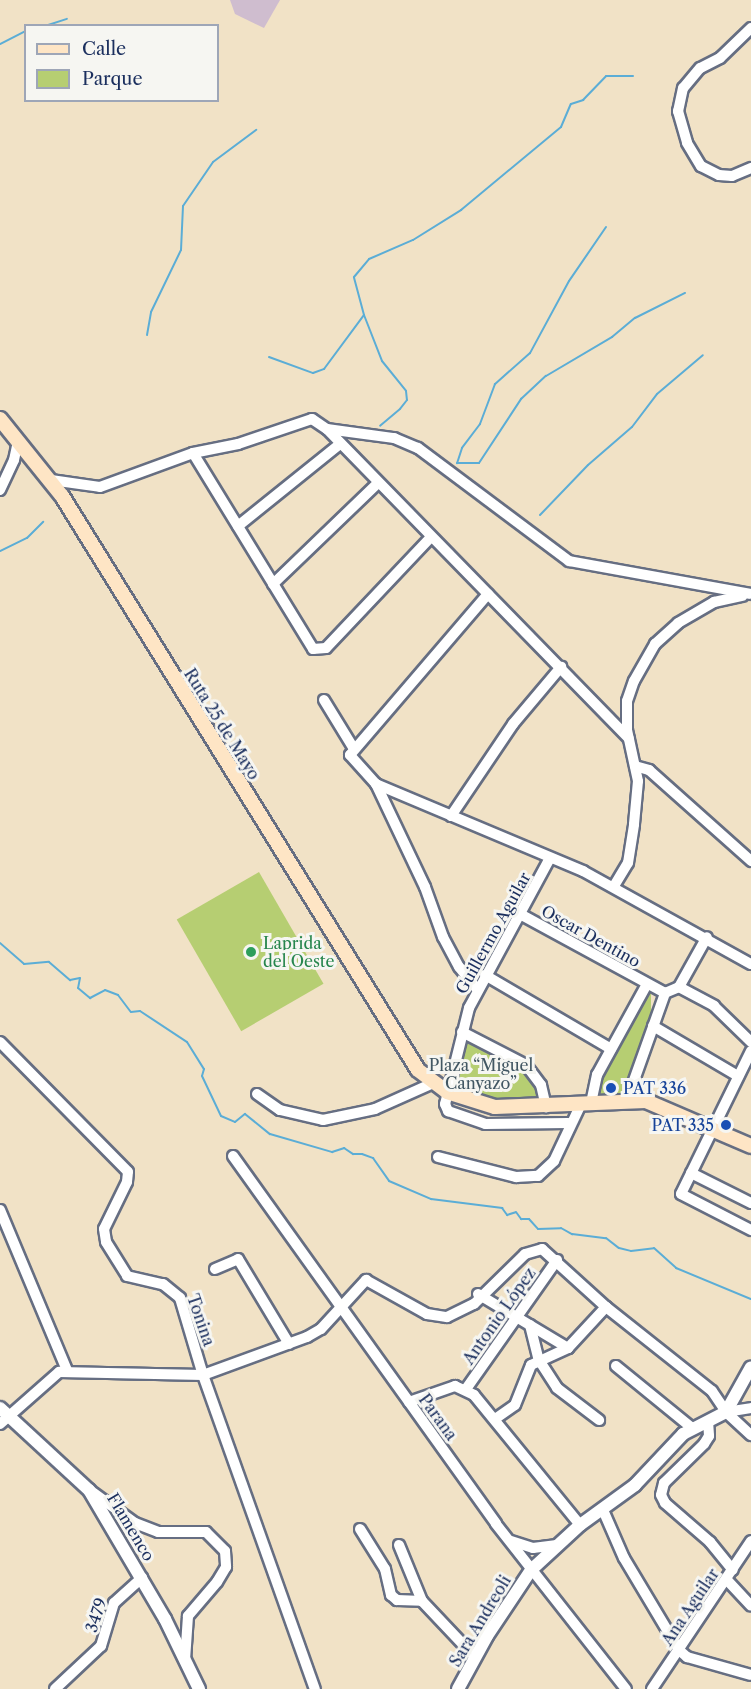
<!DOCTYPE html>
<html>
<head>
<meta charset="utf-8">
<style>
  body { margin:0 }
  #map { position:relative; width:751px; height:1689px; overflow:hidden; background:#f1e2c6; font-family:"Libre Caslon Text",serif }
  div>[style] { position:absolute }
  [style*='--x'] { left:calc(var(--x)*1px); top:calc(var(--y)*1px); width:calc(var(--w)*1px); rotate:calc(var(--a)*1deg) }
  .industrial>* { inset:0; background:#cfbdcf }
  .green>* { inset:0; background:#b6ce72; transform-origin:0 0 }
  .stream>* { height:2px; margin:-1px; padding:0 1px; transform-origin:1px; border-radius:1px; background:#5badd6 }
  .roads { filter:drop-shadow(2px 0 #666e82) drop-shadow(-2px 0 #666e82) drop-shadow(0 2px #666e82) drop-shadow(0 -2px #666e82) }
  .minor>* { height:10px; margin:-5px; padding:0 5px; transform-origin:5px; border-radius:5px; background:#fff }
  .tertiary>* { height:12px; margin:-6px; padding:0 6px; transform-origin:6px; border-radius:6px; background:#fff }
  .secondary>* { height:14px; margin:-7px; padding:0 7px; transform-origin:7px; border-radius:7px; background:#fee5c5 }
  .dots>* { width:16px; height:16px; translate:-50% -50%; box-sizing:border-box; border:3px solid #f6f6f2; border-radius:50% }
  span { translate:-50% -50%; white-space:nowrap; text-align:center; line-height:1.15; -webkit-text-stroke:6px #f6f6f2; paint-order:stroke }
  .street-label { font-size:16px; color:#1b2f5e }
  .leisure-label { font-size:16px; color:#27864d }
  .left { translate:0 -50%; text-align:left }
  .park-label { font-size:16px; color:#425763 }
  .transit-label { font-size:16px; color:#164399 }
  .right { translate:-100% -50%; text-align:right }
  .legend { position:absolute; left:24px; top:24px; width:195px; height:78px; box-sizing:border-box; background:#f6f6f2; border:2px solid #9ea6b7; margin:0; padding:8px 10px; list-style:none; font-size:18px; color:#1b2f5e }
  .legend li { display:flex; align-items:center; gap:12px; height:30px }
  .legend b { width:30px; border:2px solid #9ea6b7 }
</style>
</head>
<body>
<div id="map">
  <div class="industrial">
    <i style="clip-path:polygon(230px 0,280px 0,264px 28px,235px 14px)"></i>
  </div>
  <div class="green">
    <i style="left:259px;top:872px;width:129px;height:95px;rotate:60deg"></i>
    <i style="clip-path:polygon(651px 993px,651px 1022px,626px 1094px,595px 1099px,600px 1076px,644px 999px)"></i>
    <i style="clip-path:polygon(461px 1037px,525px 1070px,541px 1100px,500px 1103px,452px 1090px)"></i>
  </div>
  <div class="stream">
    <i style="--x:45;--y:26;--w:23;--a:-18"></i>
    <i style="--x:0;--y:44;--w:29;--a:-27"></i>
    <i style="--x:606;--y:227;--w:65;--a:124.4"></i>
    <i style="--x:569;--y:281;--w:82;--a:118.4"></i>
    <i style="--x:530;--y:353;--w:47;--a:138.5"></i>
    <i style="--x:495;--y:384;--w:43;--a:110.6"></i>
    <i style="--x:480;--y:424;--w:30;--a:127"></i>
    <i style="--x:462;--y:448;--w:16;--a:108"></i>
    <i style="--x:457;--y:463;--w:22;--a:0"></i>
    <i style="--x:479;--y:463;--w:77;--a:-56.7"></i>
    <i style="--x:521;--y:399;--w:34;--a:-43"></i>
    <i style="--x:546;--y:376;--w:77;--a:-30.6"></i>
    <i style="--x:612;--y:337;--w:30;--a:-40"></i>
    <i style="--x:635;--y:318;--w:56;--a:-26.6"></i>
    <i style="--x:364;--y:315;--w:49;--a:68.6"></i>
    <i style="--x:382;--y:361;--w:38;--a:51"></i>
    <i style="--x:406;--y:391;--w:9;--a:84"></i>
    <i style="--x:407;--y:400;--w:11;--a:128"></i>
    <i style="--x:400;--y:409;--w:26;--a:140"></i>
    <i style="--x:147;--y:335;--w:23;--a:-80"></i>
    <i style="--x:151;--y:312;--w:69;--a:-64.2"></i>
    <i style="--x:181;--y:250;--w:44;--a:-87.4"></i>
    <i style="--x:183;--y:206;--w:53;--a:-55.7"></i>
    <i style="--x:213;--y:162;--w:54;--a:-36.7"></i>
    <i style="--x:269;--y:357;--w:47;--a:20"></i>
    <i style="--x:313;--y:373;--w:12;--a:-20"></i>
    <i style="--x:324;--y:369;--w:67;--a:-53.5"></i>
    <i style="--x:364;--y:315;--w:39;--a:-105"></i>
    <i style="--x:354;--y:277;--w:23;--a:-50"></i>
    <i style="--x:369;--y:259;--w:48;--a:-23.4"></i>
    <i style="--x:413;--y:240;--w:57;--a:-32"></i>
    <i style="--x:461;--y:210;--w:130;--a:-39.7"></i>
    <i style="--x:561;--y:127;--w:25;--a:-67"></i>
    <i style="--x:571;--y:104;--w:13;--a:-18"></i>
    <i style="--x:583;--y:100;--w:33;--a:-46"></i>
    <i style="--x:606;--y:76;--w:27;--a:0"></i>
    <i style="--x:540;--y:515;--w:69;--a:-46.2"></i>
    <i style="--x:588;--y:465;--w:58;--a:-40.8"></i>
    <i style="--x:632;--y:427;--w:41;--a:-52.9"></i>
    <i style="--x:657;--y:394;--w:60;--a:-40.3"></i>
    <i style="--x:0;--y:551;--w:30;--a:-26"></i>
    <i style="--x:27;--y:538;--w:23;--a:-45"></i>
    <i style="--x:0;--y:943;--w:32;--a:41"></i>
    <i style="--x:24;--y:964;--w:25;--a:-5"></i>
    <i style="--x:49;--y:962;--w:28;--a:41"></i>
    <i style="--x:70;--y:980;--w:10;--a:-11"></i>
    <i style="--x:80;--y:978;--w:10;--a:101"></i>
    <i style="--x:78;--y:988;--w:16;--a:40"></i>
    <i style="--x:90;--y:998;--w:17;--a:-28"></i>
    <i style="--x:105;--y:990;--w:14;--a:21"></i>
    <i style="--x:118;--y:995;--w:21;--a:53"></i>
    <i style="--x:131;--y:1012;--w:9;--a:-6"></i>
    <i style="--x:140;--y:1011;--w:56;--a:33.4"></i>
    <i style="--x:187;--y:1042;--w:32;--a:58"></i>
    <i style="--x:204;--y:1069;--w:7;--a:106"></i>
    <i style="--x:202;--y:1076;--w:44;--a:64.6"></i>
    <i style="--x:221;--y:1116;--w:15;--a:23"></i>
    <i style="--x:235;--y:1122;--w:13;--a:-39"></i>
    <i style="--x:245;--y:1114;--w:32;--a:39"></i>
    <i style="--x:270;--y:1134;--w:65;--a:16.2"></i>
    <i style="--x:332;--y:1152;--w:13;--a:-18"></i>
    <i style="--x:344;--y:1148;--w:11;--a:34"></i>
    <i style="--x:353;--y:1154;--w:9;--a:0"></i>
    <i style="--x:362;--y:1154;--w:12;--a:20"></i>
    <i style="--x:373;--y:1158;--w:28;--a:55"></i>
    <i style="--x:389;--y:1181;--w:46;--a:23.2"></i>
    <i style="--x:431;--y:1199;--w:72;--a:7.2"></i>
    <i style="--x:502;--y:1208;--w:9;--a:54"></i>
    <i style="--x:507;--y:1215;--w:9;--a:-18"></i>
    <i style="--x:516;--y:1212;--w:9;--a:54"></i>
    <i style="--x:521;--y:1219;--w:8;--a:0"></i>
    <i style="--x:529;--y:1219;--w:13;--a:48"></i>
    <i style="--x:538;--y:1229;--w:23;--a:-2"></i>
    <i style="--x:561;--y:1228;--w:13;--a:29"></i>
    <i style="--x:572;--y:1234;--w:34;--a:7"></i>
    <i style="--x:606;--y:1238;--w:16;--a:38"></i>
    <i style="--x:619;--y:1248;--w:12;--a:14"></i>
    <i style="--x:631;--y:1251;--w:23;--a:-7"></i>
    <i style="--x:654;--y:1248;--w:30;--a:42"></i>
    <i style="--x:676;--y:1268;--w:81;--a:22.5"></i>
  </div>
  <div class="roads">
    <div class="minor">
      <i style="--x:751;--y:28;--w:43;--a:135.9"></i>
      <i style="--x:720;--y:58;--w:22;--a:153"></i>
      <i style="--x:700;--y:68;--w:26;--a:130"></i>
      <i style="--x:683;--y:88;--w:24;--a:102"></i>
      <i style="--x:678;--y:111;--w:33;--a:74"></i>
      <i style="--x:687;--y:143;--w:27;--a:59"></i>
      <i style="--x:701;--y:166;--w:20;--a:27"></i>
      <i style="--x:719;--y:175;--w:13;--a:4"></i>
      <i style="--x:732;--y:176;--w:21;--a:-23"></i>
      <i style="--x:327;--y:429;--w:68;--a:7.7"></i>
      <i style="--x:394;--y:438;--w:26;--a:23"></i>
      <i style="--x:418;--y:448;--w:189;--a:36.8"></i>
      <i style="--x:569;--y:561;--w:184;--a:10.3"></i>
      <i style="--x:193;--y:453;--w:230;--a:58.5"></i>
      <i style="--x:313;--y:649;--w:13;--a:-4"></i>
      <i style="--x:326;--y:648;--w:153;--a:-46.6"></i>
      <i style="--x:51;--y:480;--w:49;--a:8.1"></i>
      <i style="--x:100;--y:487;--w:99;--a:-20.1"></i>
      <i style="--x:193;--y:453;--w:46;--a:-11.3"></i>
      <i style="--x:238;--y:444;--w:78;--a:-18.7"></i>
      <i style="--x:312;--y:419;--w:18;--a:34"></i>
      <i style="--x:327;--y:429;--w:432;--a:45.7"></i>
      <i style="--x:0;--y:490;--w:33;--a:-65"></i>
      <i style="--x:14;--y:460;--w:19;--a:-78"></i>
      <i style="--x:238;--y:526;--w:131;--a:-38.8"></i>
      <i style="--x:273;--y:584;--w:144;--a:-43.9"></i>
      <i style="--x:324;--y:700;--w:57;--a:58.5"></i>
      <i style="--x:635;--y:766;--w:15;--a:16"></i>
      <i style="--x:649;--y:770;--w:137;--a:41.7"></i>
      <i style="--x:376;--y:784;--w:225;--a:22.8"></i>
      <i style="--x:583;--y:871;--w:192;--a:29"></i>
      <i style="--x:451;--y:816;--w:111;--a:-56"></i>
      <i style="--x:513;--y:724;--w:75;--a:-49.9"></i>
      <i style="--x:550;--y:858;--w:170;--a:118.4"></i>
      <i style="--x:469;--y:1008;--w:99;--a:104"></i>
      <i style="--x:445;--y:1104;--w:8;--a:67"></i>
      <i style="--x:448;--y:1111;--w:39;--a:19"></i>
      <i style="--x:485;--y:1124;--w:83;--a:-0.7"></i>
      <i style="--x:614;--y:886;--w:27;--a:-59"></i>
      <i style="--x:628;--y:863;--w:39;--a:-81"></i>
      <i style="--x:634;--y:824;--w:43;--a:-84.7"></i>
      <i style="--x:638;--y:781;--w:52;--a:-102.2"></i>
      <i style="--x:627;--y:730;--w:29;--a:-90"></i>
      <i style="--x:627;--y:701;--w:21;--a:-71"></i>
      <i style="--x:634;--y:681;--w:43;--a:-60.4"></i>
      <i style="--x:655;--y:644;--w:31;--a:-42"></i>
      <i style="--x:678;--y:623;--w:42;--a:-30.3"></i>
      <i style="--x:714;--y:602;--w:29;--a:-12"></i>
      <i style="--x:520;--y:914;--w:165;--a:28.6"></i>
      <i style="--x:665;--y:993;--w:15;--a:-23"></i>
      <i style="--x:679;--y:987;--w:40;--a:28"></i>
      <i style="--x:714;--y:1006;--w:52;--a:44.2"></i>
      <i style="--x:485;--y:975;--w:146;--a:30.4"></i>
      <i style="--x:679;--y:987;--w:57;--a:-60.8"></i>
      <i style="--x:477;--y:989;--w:28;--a:-129"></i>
      <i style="--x:459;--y:967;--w:34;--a:-118"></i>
      <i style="--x:443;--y:937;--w:53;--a:-109.8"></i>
      <i style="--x:425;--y:887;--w:114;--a:-115.4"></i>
      <i style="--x:376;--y:784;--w:39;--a:-132"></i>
      <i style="--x:350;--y:755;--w:212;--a:-49.4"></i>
      <i style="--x:653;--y:1026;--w:99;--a:30.5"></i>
      <i style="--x:462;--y:1032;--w:72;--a:27.3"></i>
      <i style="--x:526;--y:1065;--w:25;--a:53"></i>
      <i style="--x:541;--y:1085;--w:23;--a:77"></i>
      <i style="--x:0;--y:1042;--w:182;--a:45.4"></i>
      <i style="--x:128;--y:1172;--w:10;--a:96"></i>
      <i style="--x:127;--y:1182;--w:52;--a:116.1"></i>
      <i style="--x:104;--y:1229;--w:13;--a:81"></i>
      <i style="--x:106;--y:1242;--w:40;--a:58"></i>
      <i style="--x:127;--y:1276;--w:37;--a:13"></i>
      <i style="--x:163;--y:1284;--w:22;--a:39"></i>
      <i style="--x:180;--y:1298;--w:80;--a:73.4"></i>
      <i style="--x:203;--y:1375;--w:333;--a:70.4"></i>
      <i style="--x:751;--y:1051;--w:159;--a:116.1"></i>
      <i style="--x:681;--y:1194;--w:79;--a:27.2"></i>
      <i style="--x:257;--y:1094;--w:28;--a:35"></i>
      <i style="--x:280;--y:1110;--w:44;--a:13.1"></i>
      <i style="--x:323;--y:1120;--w:53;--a:-11.9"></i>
      <i style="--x:375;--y:1109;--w:64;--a:-24.1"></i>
      <i style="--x:627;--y:1100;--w:114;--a:-70.4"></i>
      <i style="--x:591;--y:1103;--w:29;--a:-78"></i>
      <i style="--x:597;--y:1075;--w:104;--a:-61.2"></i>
      <i style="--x:233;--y:1156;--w:452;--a:54.4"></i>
      <i style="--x:496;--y:1524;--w:210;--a:51.8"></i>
      <i style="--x:438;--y:1157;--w:81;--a:14.4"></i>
      <i style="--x:516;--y:1177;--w:22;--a:-3"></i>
      <i style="--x:538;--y:1176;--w:22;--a:-43"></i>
      <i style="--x:554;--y:1161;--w:63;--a:-64.7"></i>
      <i style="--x:691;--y:1173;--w:67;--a:26.6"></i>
      <i style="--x:0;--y:1210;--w:173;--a:67.3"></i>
      <i style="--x:215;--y:1269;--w:25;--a:-23"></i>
      <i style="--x:238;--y:1259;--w:99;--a:59"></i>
      <i style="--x:478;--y:1294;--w:105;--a:31"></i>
      <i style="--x:530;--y:1325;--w:36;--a:76"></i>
      <i style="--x:539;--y:1360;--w:33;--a:57"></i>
      <i style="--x:557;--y:1388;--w:53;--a:37.3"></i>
      <i style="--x:616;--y:1366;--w:98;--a:39.2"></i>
      <i style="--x:466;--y:1389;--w:158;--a:-54.8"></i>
      <i style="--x:409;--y:1402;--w:49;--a:-19.2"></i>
      <i style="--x:455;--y:1386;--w:21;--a:25"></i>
      <i style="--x:474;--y:1395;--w:168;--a:50.8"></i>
      <i style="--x:726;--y:1412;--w:25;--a:-9"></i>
      <i style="--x:495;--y:1419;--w:24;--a:-35"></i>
      <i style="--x:515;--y:1405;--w:43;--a:-68.2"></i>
      <i style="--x:531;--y:1365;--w:41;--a:-24.7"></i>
      <i style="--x:568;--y:1348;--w:56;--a:-47.2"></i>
      <i style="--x:708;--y:1421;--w:15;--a:86"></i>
      <i style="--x:709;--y:1436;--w:9;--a:122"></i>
      <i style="--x:704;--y:1444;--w:56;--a:135.7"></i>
      <i style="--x:664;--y:1483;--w:12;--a:104"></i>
      <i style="--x:661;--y:1495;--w:9;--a:63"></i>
      <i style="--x:665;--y:1503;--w:60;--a:40.9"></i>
      <i style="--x:710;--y:1542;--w:36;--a:51"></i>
      <i style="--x:0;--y:1424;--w:79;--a:-41.4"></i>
      <i style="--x:59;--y:1372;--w:144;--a:1.2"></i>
      <i style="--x:203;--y:1375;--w:111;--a:-20.1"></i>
      <i style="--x:307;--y:1337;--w:16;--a:-30"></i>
      <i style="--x:321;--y:1329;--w:67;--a:-47.4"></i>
      <i style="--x:366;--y:1280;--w:70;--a:29.1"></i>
      <i style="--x:427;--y:1314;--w:20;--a:9"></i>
      <i style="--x:447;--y:1317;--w:30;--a:-26"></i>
      <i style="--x:474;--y:1304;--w:71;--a:-44.4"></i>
      <i style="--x:525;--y:1254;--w:18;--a:-16"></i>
      <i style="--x:542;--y:1249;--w:86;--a:42.2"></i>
      <i style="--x:606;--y:1307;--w:135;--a:38.4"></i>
      <i style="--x:712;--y:1391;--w:25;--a:56"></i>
      <i style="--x:726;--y:1412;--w:34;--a:43"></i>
      <i style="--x:91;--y:1491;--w:54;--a:36"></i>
      <i style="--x:135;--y:1523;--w:25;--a:21"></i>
      <i style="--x:158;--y:1532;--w:48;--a:0"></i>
      <i style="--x:206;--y:1532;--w:27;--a:45"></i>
      <i style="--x:225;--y:1551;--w:16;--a:86"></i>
      <i style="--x:226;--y:1567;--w:17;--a:121"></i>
      <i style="--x:217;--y:1582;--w:45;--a:130.5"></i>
      <i style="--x:188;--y:1616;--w:44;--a:93.9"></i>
      <i style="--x:603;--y:1510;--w:52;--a:66.4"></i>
      <i style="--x:624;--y:1558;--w:107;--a:59.1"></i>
      <i style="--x:679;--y:1650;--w:11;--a:41"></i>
      <i style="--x:687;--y:1657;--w:66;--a:15.7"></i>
      <i style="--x:360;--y:1529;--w:47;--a:58"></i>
      <i style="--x:385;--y:1569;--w:27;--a:77"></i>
      <i style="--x:391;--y:1595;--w:8;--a:40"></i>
      <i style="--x:397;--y:1600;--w:25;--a:2"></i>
      <i style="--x:511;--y:1541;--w:23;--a:18"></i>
      <i style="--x:533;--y:1548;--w:24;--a:-7"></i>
      <i style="--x:399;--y:1545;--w:61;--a:67.7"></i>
      <i style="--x:422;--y:1601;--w:77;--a:46.6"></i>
      <i style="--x:727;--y:1580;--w:35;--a:47"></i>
      <i style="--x:55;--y:1689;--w:63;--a:-43.1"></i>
      <i style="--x:101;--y:1646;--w:45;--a:-73.2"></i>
      <i style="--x:114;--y:1603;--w:38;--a:-42"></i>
      <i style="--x:652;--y:1689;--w:178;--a:-56.2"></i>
    </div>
    <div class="tertiary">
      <i style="--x:0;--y:1408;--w:121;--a:42.7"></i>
      <i style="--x:89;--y:1490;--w:150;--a:59.5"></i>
      <i style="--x:165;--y:1619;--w:78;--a:64.1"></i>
      <i style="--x:458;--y:1689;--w:60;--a:-61.3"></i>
      <i style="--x:487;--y:1636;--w:79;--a:-56.3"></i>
      <i style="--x:531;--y:1570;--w:67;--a:-42.6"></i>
      <i style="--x:580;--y:1525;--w:68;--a:-36"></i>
      <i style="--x:635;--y:1485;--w:70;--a:-46.7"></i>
      <i style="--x:683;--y:1434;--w:48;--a:-27.1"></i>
      <i style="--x:726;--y:1412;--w:51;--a:-60.9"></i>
    </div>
    <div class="secondary">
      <i style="--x:0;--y:419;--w:99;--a:51.2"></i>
      <i style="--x:62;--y:496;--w:675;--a:58.19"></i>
      <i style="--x:418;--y:1070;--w:36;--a:37"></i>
      <i style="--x:447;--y:1092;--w:50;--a:17.4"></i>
      <i style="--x:495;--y:1107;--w:151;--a:-2.3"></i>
      <i style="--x:646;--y:1101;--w:114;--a:23.2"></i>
    </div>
  </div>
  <div class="dots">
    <i style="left:251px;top:952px;background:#2e9e5b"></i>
    <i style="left:611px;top:1088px;background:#1a4fb4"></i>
    <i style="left:726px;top:1125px;background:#1a4fb4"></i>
  </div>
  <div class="street-label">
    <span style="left:222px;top:724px;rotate:58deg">Ruta 25 de Mayo</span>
    <span style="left:493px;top:933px;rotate:-61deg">Guillermo Aguilar</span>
    <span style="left:591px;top:936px;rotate:29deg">Oscar Dentino</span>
    <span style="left:499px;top:1316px;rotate:-55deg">Antonio López</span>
    <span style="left:201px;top:1320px;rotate:71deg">Tonina</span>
    <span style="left:438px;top:1417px;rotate:54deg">Parana</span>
    <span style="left:131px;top:1527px;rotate:59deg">Flamenco</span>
    <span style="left:690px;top:1607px;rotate:-56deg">Ana Aguilar</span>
    <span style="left:96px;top:1615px;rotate:-72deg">3479</span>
    <span style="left:480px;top:1621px;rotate:-59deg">Sara Andreoli</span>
  </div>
  <div class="leisure-label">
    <span class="left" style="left:263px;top:952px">Laprida<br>del Oeste</span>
  </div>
  <div class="park-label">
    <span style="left:481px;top:1074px">Plaza “Miguel<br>Canyazo”</span>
  </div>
  <div class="transit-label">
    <span class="left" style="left:623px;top:1088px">PAT 336</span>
    <span class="right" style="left:714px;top:1125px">PAT 335</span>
  </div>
  <ul class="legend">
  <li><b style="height:8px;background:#fee5c5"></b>Calle</li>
  <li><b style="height:16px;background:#b6ce72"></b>Parque</li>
  </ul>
</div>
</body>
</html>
